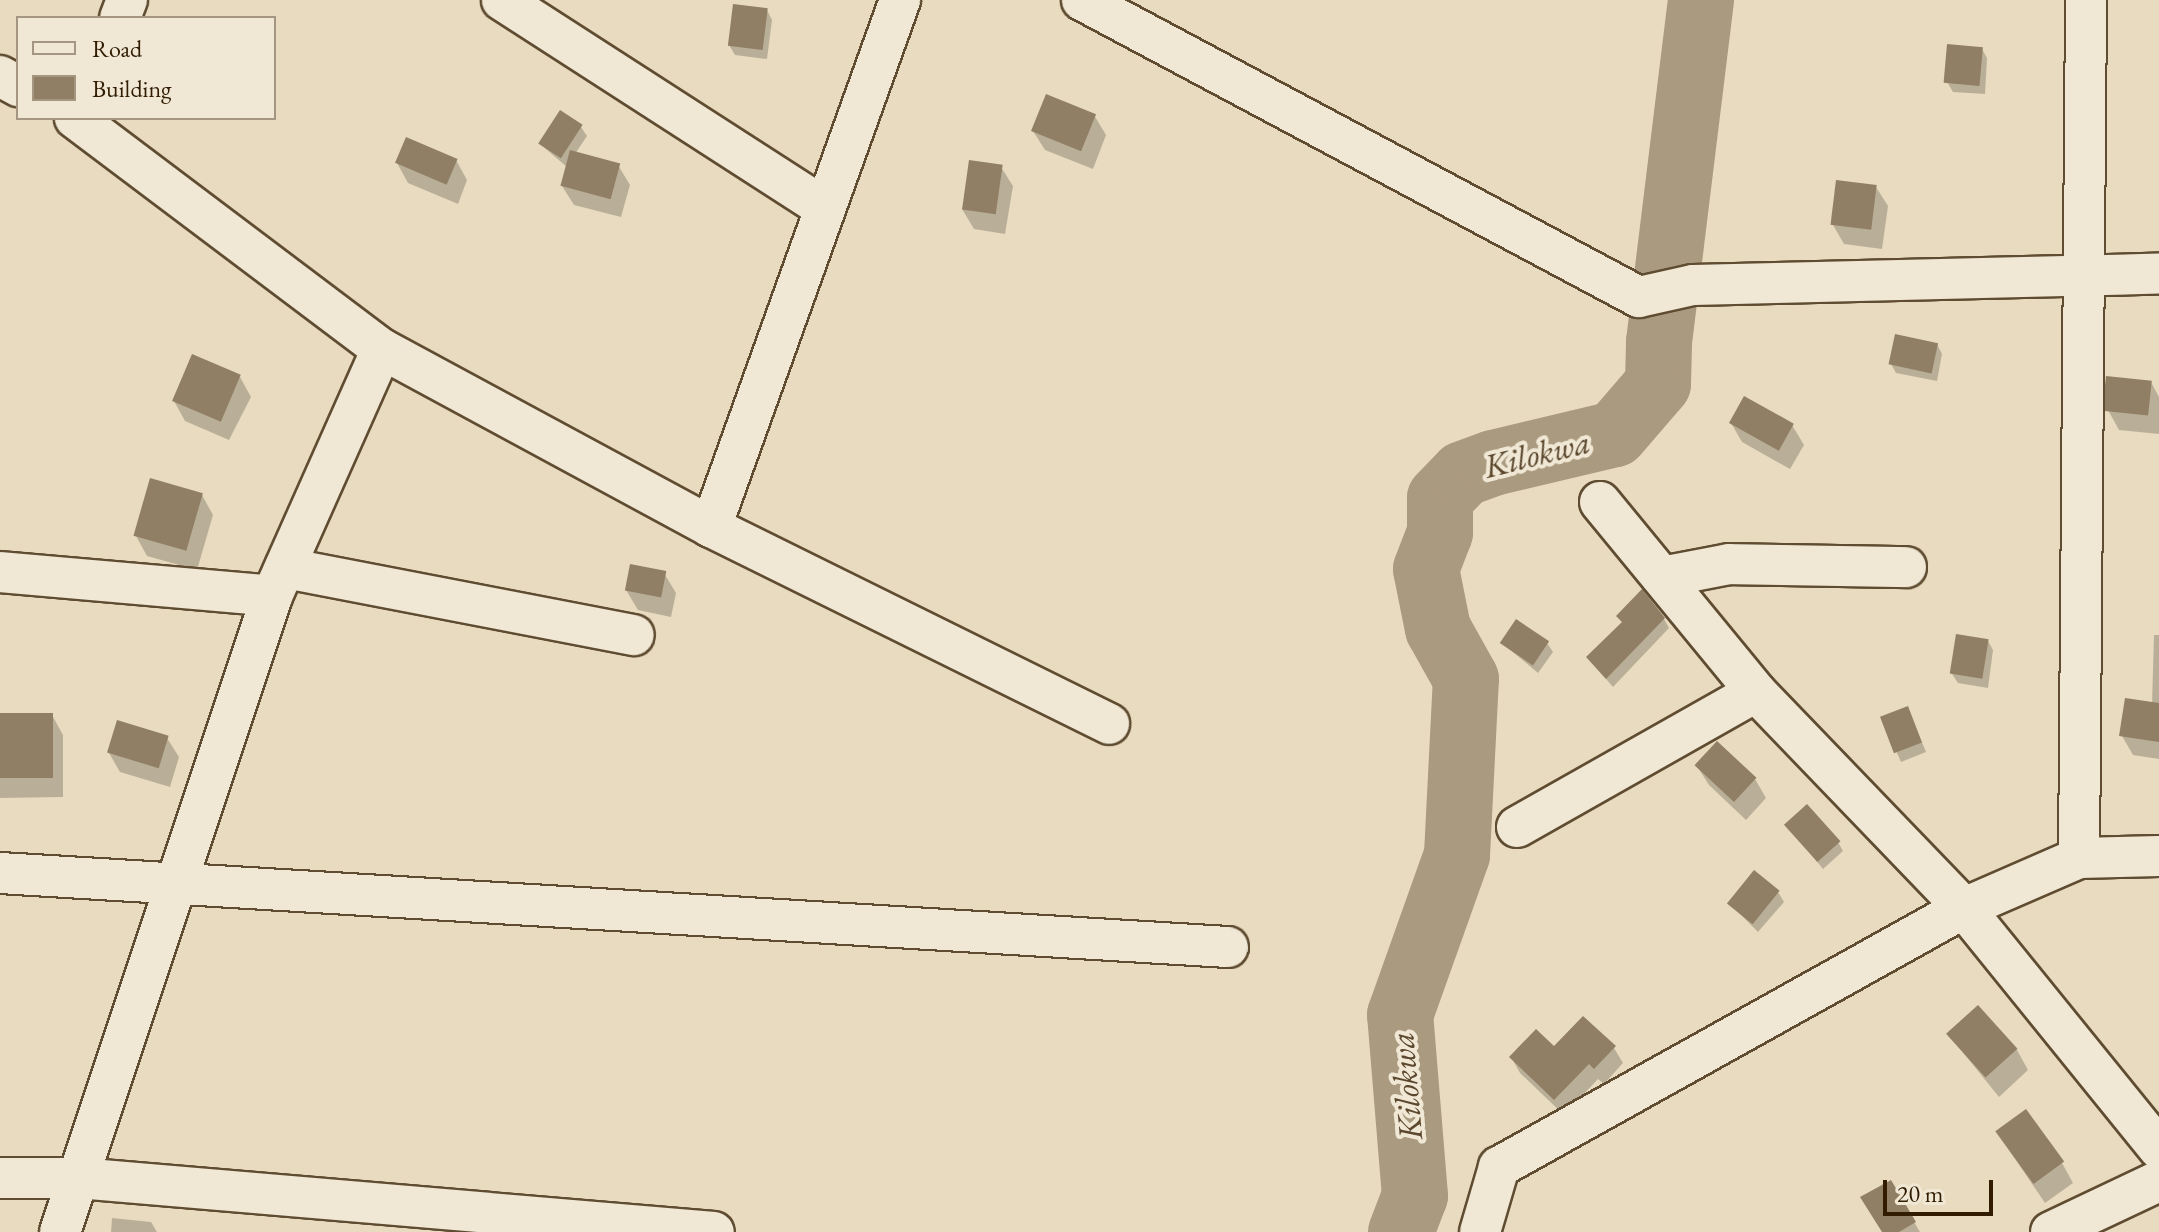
<!DOCTYPE html>
<html>
<head>
<meta charset="utf-8">
<style>
  body { margin:0 }
  #map { position:relative; width:2159px; height:1232px; overflow:hidden; background:#e8dbbf; font-family:"EB Garamond",serif }
  div>[style] { position:absolute }
  [style*='--x'] { left:calc(var(--x)*1px); top:calc(var(--y)*1px); width:calc(var(--w)*1px); rotate:calc(var(--a)*1deg) }
  .shadow>* { inset:0; background:#0003 }
  .river>* { height:66px; margin:-33px; padding:0 33px; transform-origin:33px; border-radius:33px; background:#aa9a7f }
  .building>* { inset:0; background:#907f64; transform-origin:0 0 }
  .roads { filter:drop-shadow(2px 0 #5f4c31) drop-shadow(-2px 0 #5f4c31) drop-shadow(0 2px #5f4c31) drop-shadow(0 -2px #5f4c31) }
  .minor>* { height:40px; margin:-20px; padding:0 20px; transform-origin:20px; border-radius:20px; background:#f0e8d5 }
  span { translate:-50% -50%; white-space:nowrap; text-align:center; line-height:1.15; -webkit-text-stroke:8px #f0e8d5; paint-order:stroke }
  .water-label { font-size:34px; color:#5b482e; font-style:italic }
  .legend { position:absolute; left:16px; top:16px; width:260px; height:104px; box-sizing:border-box; background:#f0e8d5; border:2px solid #a49681; margin:0; padding:10px 14px; list-style:none; font-size:24px; color:#311c02 }
  .legend li { display:flex; align-items:center; gap:16px; height:40px }
  .legend b { width:40px; border:2px solid #a49681 }
  .scale { position:absolute; left:1883px; top:1180px; width:110px; height:36px; box-sizing:border-box; border:4px solid #311c02; border-top:0; padding-left:10px; font-size:24px; line-height:28px; white-space:nowrap; color:#311c02; -webkit-text-stroke:6px #f0e8d5; paint-order:stroke }
</style>
</head>
<body>
<div id="map">
  <div class="shadow">
    <i style="clip-path:polygon(767px 10px,772px 20px,767px 59px,735px 55px,729px 45px)"></i>
    <i style="clip-path:polygon(1982px 49px,1987px 58px,1985px 94px,1953px 92px,1947px 82px)"></i>
    <i style="clip-path:polygon(1094px 115px,1106px 135px,1093px 169px,1045px 150px,1033px 131px)"></i>
    <i style="clip-path:polygon(581px 127px,587px 136px,575px 154px,618px 165px,630px 185px,621px 217px,574px 205px,562px 186px,567px 167px,540px 144px)"></i>
    <i style="clip-path:polygon(456px 160px,467px 180px,458px 204px,408px 183px,397px 163px)"></i>
    <i style="clip-path:polygon(1001px 167px,1013px 186px,1005px 234px,974px 229px,962px 209px)"></i>
    <i style="clip-path:polygon(1876px 187px,1888px 206px,1882px 249px,1844px 244px,1833px 225px)"></i>
    <i style="clip-path:polygon(1937px 344px,1942px 354px,1937px 381px,1896px 373px,1891px 364px)"></i>
    <i style="clip-path:polygon(240px 377px,251px 397px,229px 440px,185px 421px,174px 401px)"></i>
    <i style="clip-path:polygon(2151px 382px,2159px 397px,2159px 434px,2119px 430px,2108px 410px)"></i>
    <i style="clip-path:polygon(1731px 423px,1792px 425px,1804px 445px,1790px 469px,1742px 442px)"></i>
    <i style="clip-path:polygon(202px 495px,213px 515px,197px 570px,147px 556px,136px 536px)"></i>
    <i style="clip-path:polygon(664px 573px,676px 593px,671px 617px,638px 610px,626px 590px)"></i>
    <i style="clip-path:polygon(1619px 617px,1664px 619px,1669px 628px,1613px 687px,1588px 658px,1623px 624px)"></i>
    <i style="clip-path:polygon(2154px 635px,2159px 635px,2159px 759px,2133px 755px,2122px 736px,2152px 704px)"></i>
    <i style="clip-path:polygon(1988px 641px,1993px 650px,1988px 688px,1958px 683px,1952px 674px)"></i>
    <i style="clip-path:polygon(1502px 643px,1547px 643px,1553px 652px,1538px 673px)"></i>
    <i style="clip-path:polygon(0 715px,52px 715px,63px 735px,63px 797px,0 798px)"></i>
    <i style="clip-path:polygon(1912px 718px,1926px 752px,1901px 762px,1882px 719px)"></i>
    <i style="clip-path:polygon(167px 738px,179px 757px,170px 787px,120px 772px,109px 753px)"></i>
    <i style="clip-path:polygon(1697px 766px,1755px 779px,1766px 798px,1746px 820px,1709px 785px)"></i>
    <i style="clip-path:polygon(1787px 825px,1838px 842px,1843px 851px,1823px 869px)"></i>
    <i style="clip-path:polygon(1778px 892px,1784px 902px,1758px 932px,1729px 903px)"></i>
    <i style="clip-path:polygon(1948px 1034px,2017px 1050px,2028px 1070px,1999px 1097px)"></i>
    <i style="clip-path:polygon(1614px 1048px,1623px 1063px,1604px 1084px,1598px 1079px,1564px 1115px,1520px 1073px,1511px 1057px,1554px 1049px)"></i>
    <i style="clip-path:polygon(1997px 1132px,2062px 1163px,2073px 1183px,2045px 1203px)"></i>
    <i style="clip-path:polygon(1890px 1182px,1920px 1232px,1883px 1232px)"></i>
    <i style="clip-path:polygon(112px 1218px,151px 1222px,157px 1232px,111px 1232px)"></i>
  </div>
  <div class="river">
    <i style="--x:1401;--y:1232;--w:39;--a:-69"></i>
    <i style="--x:1415;--y:1196;--w:182;--a:-94.7"></i>
    <i style="--x:1400;--y:1015;--w:170;--a:-70.4"></i>
    <i style="--x:1457;--y:855;--w:176;--a:-87.1"></i>
    <i style="--x:1466;--y:679;--w:57;--a:-119.2"></i>
    <i style="--x:1438;--y:629;--w:61;--a:-101.3"></i>
    <i style="--x:1426;--y:569;--w:39;--a:-69"></i>
    <i style="--x:1440;--y:533;--w:35;--a:-90"></i>
    <i style="--x:1440;--y:498;--w:33;--a:-46"></i>
    <i style="--x:1463;--y:474;--w:32;--a:-20"></i>
    <i style="--x:1493;--y:463;--w:125;--a:-13.4"></i>
    <i style="--x:1615;--y:434;--w:66;--a:-49.3"></i>
    <i style="--x:1658;--y:384;--w:42;--a:-88.6"></i>
    <i style="--x:1659;--y:342;--w:345;--a:-83"></i>
  </div>
  <div class="building">
    <i style="left:733px;top:4px;width:35px;height:42px;rotate:7deg"></i>
    <i style="left:1947px;top:44px;width:36px;height:39px;rotate:5deg"></i>
    <i style="left:1046px;top:94px;width:54px;height:40px;rotate:22deg"></i>
    <i style="left:560px;top:110px;width:27px;height:40px;rotate:33deg"></i>
    <i style="left:406px;top:137px;width:56px;height:28px;rotate:23deg"></i>
    <i style="left:570px;top:150px;width:52px;height:37px;rotate:15deg"></i>
    <i style="left:969px;top:160px;width:34px;height:50px;rotate:8deg"></i>
    <i style="left:1836px;top:180px;width:41px;height:45px;rotate:7deg"></i>
    <i style="left:1895px;top:334px;width:44px;height:31px;rotate:12deg"></i>
    <i style="left:192px;top:354px;width:53px;height:51px;rotate:23deg"></i>
    <i style="left:2106px;top:376px;width:46px;height:35px;rotate:6deg"></i>
    <i style="left:1744px;top:396px;width:57px;height:31px;rotate:29deg"></i>
    <i style="left:150px;top:478px;width:55px;height:60px;rotate:16deg"></i>
    <i style="left:630px;top:564px;width:37px;height:27px;rotate:11deg"></i>
    <i style="clip-path:polygon(1642px 589px,1665px 618px,1606px 679px,1586px 657px,1622px 622px,1616px 616px)"></i>
    <i style="left:1516px;top:619px;width:40px;height:29px;rotate:34deg"></i>
    <i style="left:1956px;top:634px;width:33px;height:40px;rotate:9deg"></i>
    <i style="clip-path:polygon(2125px 698px,2159px 703px,2159px 742px,2119px 736px)"></i>
    <i style="left:1908px;top:706px;width:39px;height:30px;rotate:69deg"></i>
    <i style="left:0;top:713px;width:53px;height:65px"></i>
    <i style="left:117px;top:720px;width:54px;height:34px;rotate:17deg"></i>
    <i style="left:1717px;top:741px;width:54px;height:33px;rotate:43deg"></i>
    <i style="left:1807px;top:804px;width:50px;height:31px;rotate:48deg"></i>
    <i style="left:1754px;top:870px;width:33px;height:43px;rotate:39deg"></i>
    <i style="left:1978px;top:1005px;width:59px;height:43px;rotate:48deg"></i>
    <i style="clip-path:polygon(1583px 1016px,1616px 1046px,1594px 1069px,1589px 1064px,1554px 1100px,1509px 1057px,1536px 1029px,1554px 1046px)"></i>
    <i style="left:2026px;top:1109px;width:65px;height:38px;rotate:54deg"></i>
    <i style="clip-path:polygon(1891px 1180px,1916px 1222px,1899px 1232px,1882px 1232px,1860px 1197px)"></i>
  </div>
  <div class="roads">
    <div class="minor">
      <i style="--x:502;--y:0;--w:384;--a:32.8"></i>
      <i style="--x:1082;--y:0;--w:631;--a:28.07"></i>
      <i style="--x:1639;--y:297;--w:55;--a:-12.5"></i>
      <i style="--x:1693;--y:285;--w:466;--a:-1.4"></i>
      <i style="--x:120;--y:18;--w:19;--a:-69"></i>
      <i style="--x:0;--y:76;--w:21;--a:29"></i>
      <i style="--x:75;--y:118;--w:384;--a:37"></i>
      <i style="--x:382;--y:349;--w:374;--a:28.4"></i>
      <i style="--x:711;--y:527;--w:444;--a:26.3"></i>
      <i style="--x:1600;--y:502;--w:246;--a:50.6"></i>
      <i style="--x:1756;--y:692;--w:300;--a:46.1"></i>
      <i style="--x:1964;--y:908;--w:310;--a:51"></i>
      <i style="--x:711;--y:527;--w:560;--a:-70.27"></i>
      <i style="--x:285;--y:568;--w:355;--a:10.9"></i>
      <i style="--x:0;--y:572;--w:273;--a:5"></i>
      <i style="--x:1662;--y:577;--w:68;--a:-11"></i>
      <i style="--x:1729;--y:564;--w:177;--a:1"></i>
      <i style="--x:1517;--y:827;--w:274;--a:-29.5"></i>
      <i style="--x:2079;--y:858;--w:858;--a:-89.53"></i>
      <i style="--x:0;--y:873;--w:1230;--a:3.45"></i>
      <i style="--x:0;--y:1178;--w:78;--a:0"></i>
      <i style="--x:78;--y:1178;--w:638;--a:4.85"></i>
      <i style="--x:60;--y:1232;--w:670;--a:-71.57"></i>
      <i style="--x:272;--y:596;--w:270;--a:-66"></i>
      <i style="--x:1480;--y:1232;--w:68;--a:-73.7"></i>
      <i style="--x:1499;--y:1167;--w:532;--a:-29.12"></i>
      <i style="--x:1964;--y:908;--w:125;--a:-23.5"></i>
      <i style="--x:2079;--y:858;--w:80;--a:-1.4"></i>
      <i style="--x:2051;--y:1232;--w:119;--a:-25.3"></i>
    </div>
  </div>
  <div class="water-label">
    <span style="left:1537px;top:454px;rotate:-14deg">Kilokwa</span>
    <span style="left:1406px;top:1086px;rotate:-95deg">Kilokwa</span>
  </div>
  <ul class="legend">
  <li><b style="height:10px;background:#f0e8d5"></b>Road</li>
  <li><b style="height:22px;background:#907f64"></b>Building</li>
  </ul>
  <div class="scale">20 m</div>
</div>
</body>
</html>
